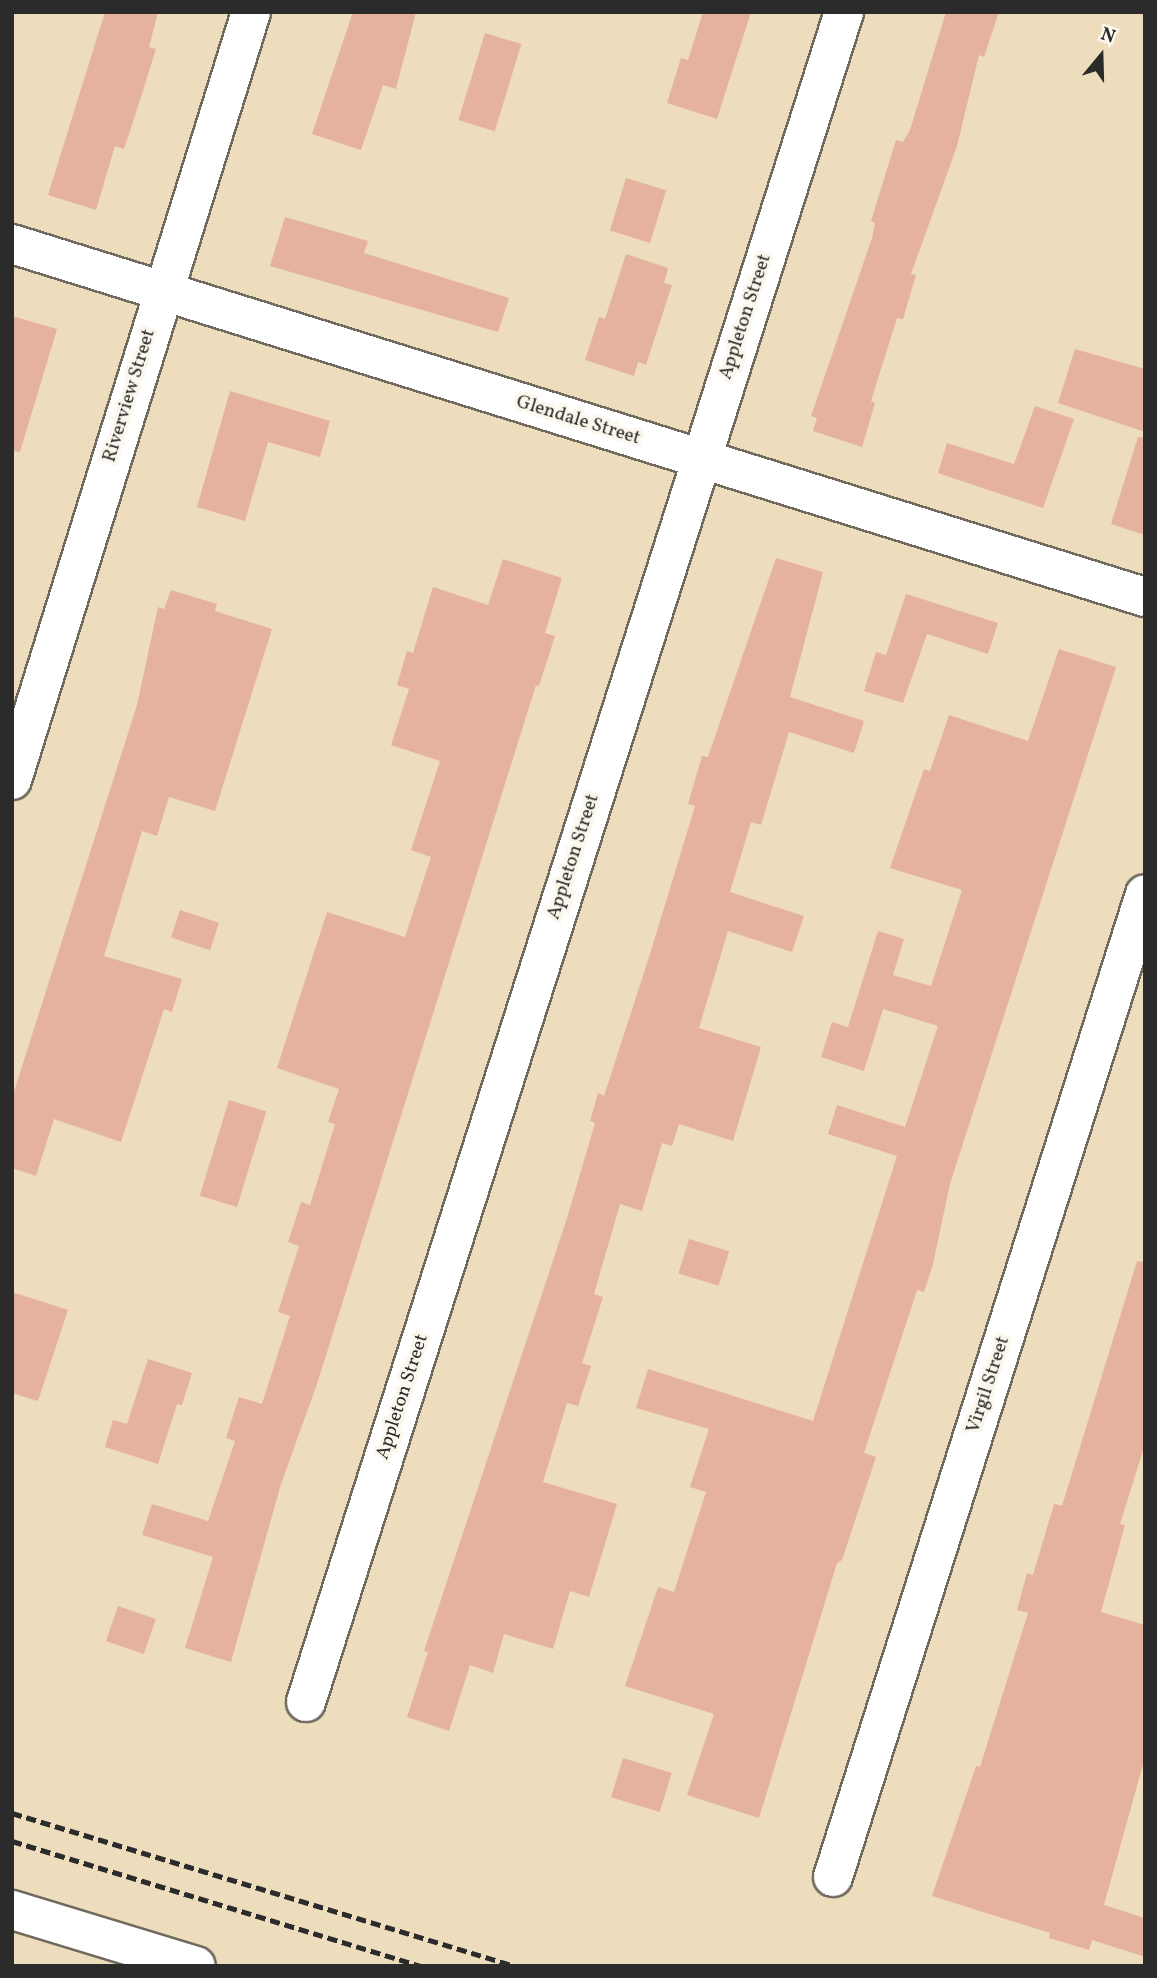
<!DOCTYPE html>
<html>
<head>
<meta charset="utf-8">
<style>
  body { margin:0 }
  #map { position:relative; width:1157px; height:1978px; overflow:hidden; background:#eeddbc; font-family:Vollkorn,serif }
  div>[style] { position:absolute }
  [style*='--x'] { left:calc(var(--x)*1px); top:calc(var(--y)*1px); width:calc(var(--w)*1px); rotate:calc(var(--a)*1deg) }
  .building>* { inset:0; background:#e5b29d; transform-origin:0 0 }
  .roads { filter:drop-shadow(2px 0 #6f695e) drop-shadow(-2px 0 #6f695e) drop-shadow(0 2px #6f695e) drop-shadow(0 -2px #6f695e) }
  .minor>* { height:38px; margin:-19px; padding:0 19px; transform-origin:19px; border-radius:19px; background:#fff }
  .rail>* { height:5px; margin-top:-2.5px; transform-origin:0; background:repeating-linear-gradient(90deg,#2b2b2b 0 10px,transparent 0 15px) }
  span { translate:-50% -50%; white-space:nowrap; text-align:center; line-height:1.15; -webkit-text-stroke:7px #fbf7ec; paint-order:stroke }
  .street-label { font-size:19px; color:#2b2b2b }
  .frame { position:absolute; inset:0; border:14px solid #2b2b2b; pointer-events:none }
  .north { position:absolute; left:1066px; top:21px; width:70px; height:70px; -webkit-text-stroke:5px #fbf7ec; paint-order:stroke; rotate:19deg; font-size:19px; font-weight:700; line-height:28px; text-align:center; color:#2b2b2b }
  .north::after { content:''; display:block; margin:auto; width:24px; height:32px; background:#2b2b2b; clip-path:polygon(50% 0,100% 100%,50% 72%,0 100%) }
</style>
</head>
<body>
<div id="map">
  <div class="building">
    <i style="clip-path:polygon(105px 12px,158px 12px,149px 47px,156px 49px,134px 119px,124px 149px,115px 146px,96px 210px,48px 195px)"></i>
    <i style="clip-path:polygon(353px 12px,416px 12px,396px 89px,383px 85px,361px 150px,312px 134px)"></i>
    <i style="clip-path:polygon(703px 12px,751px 12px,717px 119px,667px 103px,681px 58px,688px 60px)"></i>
    <i style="clip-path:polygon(946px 12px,999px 12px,984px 57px,979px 55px,957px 146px,911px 274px,916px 275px,903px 319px,897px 318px,871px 401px,875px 403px,862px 447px,813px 431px,817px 418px,811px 416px,872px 238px,875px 223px,871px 221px,896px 140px,903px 142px,910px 130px)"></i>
    <i style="left:485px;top:33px;width:38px;height:91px;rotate:17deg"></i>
    <i style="left:626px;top:178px;width:42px;height:55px;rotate:17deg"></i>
    <i style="clip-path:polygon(285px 217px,368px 241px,364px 253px,509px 298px,498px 332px,270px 266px)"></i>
    <i style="clip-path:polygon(626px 254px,668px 268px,664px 283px,672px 285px,646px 365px,638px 362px,634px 376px,585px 360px,599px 317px,605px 319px)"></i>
    <i style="clip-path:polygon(12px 316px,57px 329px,20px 452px,12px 451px)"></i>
    <i style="clip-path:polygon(1075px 349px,1145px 369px,1145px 432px,1058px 403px)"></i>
    <i style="clip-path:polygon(230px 391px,330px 421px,320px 457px,268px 442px,245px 521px,197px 507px)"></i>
    <i style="clip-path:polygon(1035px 406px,1074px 419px,1043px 508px,938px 473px,947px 443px,1014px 464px)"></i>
    <i style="clip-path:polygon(1138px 437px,1145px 438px,1145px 535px,1111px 524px)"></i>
    <i style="clip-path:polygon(776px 558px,823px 572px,790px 697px,864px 721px,854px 753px,789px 732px,761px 825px,751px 822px,730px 892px,804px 916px,792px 952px,728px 931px,699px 1028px,761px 1047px,733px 1141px,679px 1124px,672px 1146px,662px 1143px,642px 1211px,620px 1204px,594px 1294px,603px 1297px,582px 1363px,591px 1366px,578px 1406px,567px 1403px,543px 1482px,617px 1504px,589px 1597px,570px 1591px,553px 1649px,504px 1634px,493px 1673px,470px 1665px,449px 1731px,407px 1717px,428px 1652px,424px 1651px,568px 1215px,595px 1123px,590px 1121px,598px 1093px,604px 1096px,650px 954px,695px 806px,688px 804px,702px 756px,708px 757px)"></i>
    <i style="clip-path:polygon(503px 559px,562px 578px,545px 633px,555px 636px,539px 686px,536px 685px,317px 1384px,281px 1484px,231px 1662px,185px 1648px,213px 1557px,142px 1535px,152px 1504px,208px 1521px,235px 1441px,226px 1438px,239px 1397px,262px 1404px,290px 1316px,278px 1312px,299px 1246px,288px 1242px,301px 1202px,310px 1205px,335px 1124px,328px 1122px,339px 1089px,277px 1068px,327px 912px,405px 937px,431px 857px,411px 850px,440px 761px,391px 745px,409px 689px,397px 685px,407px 651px,413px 653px,433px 587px,488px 605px)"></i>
    <i style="clip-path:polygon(171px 590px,217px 604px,215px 611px,272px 629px,215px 811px,169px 797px,157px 836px,142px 831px,104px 956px,182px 979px,172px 1012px,164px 1009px,121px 1142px,54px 1119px,36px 1176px,12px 1168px,12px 1098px,137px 705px,158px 607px,164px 609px)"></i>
    <i style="clip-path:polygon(906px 594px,998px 623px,988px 654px,927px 634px,903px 703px,864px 691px,876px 652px,886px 655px)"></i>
    <i style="clip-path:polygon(1059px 649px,1116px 667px,950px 1184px,933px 1264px,924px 1292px,917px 1290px,864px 1453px,876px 1457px,842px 1560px,837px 1563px,759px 1818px,687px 1795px,714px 1714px,625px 1686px,658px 1587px,674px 1592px,706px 1492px,690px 1487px,709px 1429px,636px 1408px,648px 1369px,813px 1421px,897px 1156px,828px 1134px,837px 1105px,905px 1127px,938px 1026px,883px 1009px,864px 1071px,821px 1057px,832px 1022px,848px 1027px,878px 931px,904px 939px,893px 975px,931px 986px,962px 890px,890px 868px,924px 769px,930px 771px,949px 715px,1028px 741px)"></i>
    <i style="left:180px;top:910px;width:41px;height:29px;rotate:18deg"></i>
    <i style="left:229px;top:1100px;width:39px;height:100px;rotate:17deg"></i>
    <i style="left:689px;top:1239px;width:42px;height:36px;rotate:17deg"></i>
    <i style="clip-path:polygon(1137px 1261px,1145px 1262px,1145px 1444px,1120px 1524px,1125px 1525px,1101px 1612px,1145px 1625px,1145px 1757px,1104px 1905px,1145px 1918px,1145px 1957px,1092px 1940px,1089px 1950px,1049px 1938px,1050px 1933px,932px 1896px,976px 1766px,980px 1767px,1028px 1613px,1017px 1610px,1027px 1573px,1033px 1575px,1054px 1504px,1062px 1506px)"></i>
    <i style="clip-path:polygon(12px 1292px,68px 1310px,38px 1401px,12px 1393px)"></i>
    <i style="clip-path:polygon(148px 1359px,192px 1373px,182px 1405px,177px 1404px,158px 1464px,105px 1447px,113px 1420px,127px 1424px)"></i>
    <i style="left:118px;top:1606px;width:40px;height:37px;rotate:19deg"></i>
    <i style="left:623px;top:1758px;width:51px;height:41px;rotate:17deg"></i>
  </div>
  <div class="roads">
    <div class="minor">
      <i style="--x:12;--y:244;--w:1187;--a:17.31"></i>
      <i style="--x:12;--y:780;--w:804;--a:-72.71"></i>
      <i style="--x:306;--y:1702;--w:1774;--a:-72.34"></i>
      <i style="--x:833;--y:1877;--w:1031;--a:-72.39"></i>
      <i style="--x:12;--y:1910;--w:192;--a:16.9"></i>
    </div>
  </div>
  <div class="rail">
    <i style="--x:12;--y:1813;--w:526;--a:16.92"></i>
    <i style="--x:12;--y:1841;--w:427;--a:17"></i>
  </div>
  <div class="street-label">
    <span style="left:746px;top:317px;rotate:-72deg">Appleton Street</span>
    <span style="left:130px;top:396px;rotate:-73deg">Riverview Street</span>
    <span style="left:578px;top:421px;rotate:17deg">Glendale Street</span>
    <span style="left:574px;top:857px;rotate:-72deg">Appleton Street</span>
    <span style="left:989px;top:1385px;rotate:-72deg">Virgil Street</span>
    <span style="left:403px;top:1397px;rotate:-72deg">Appleton Street</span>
  </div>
  <div class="frame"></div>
  <div class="north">N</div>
</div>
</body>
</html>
